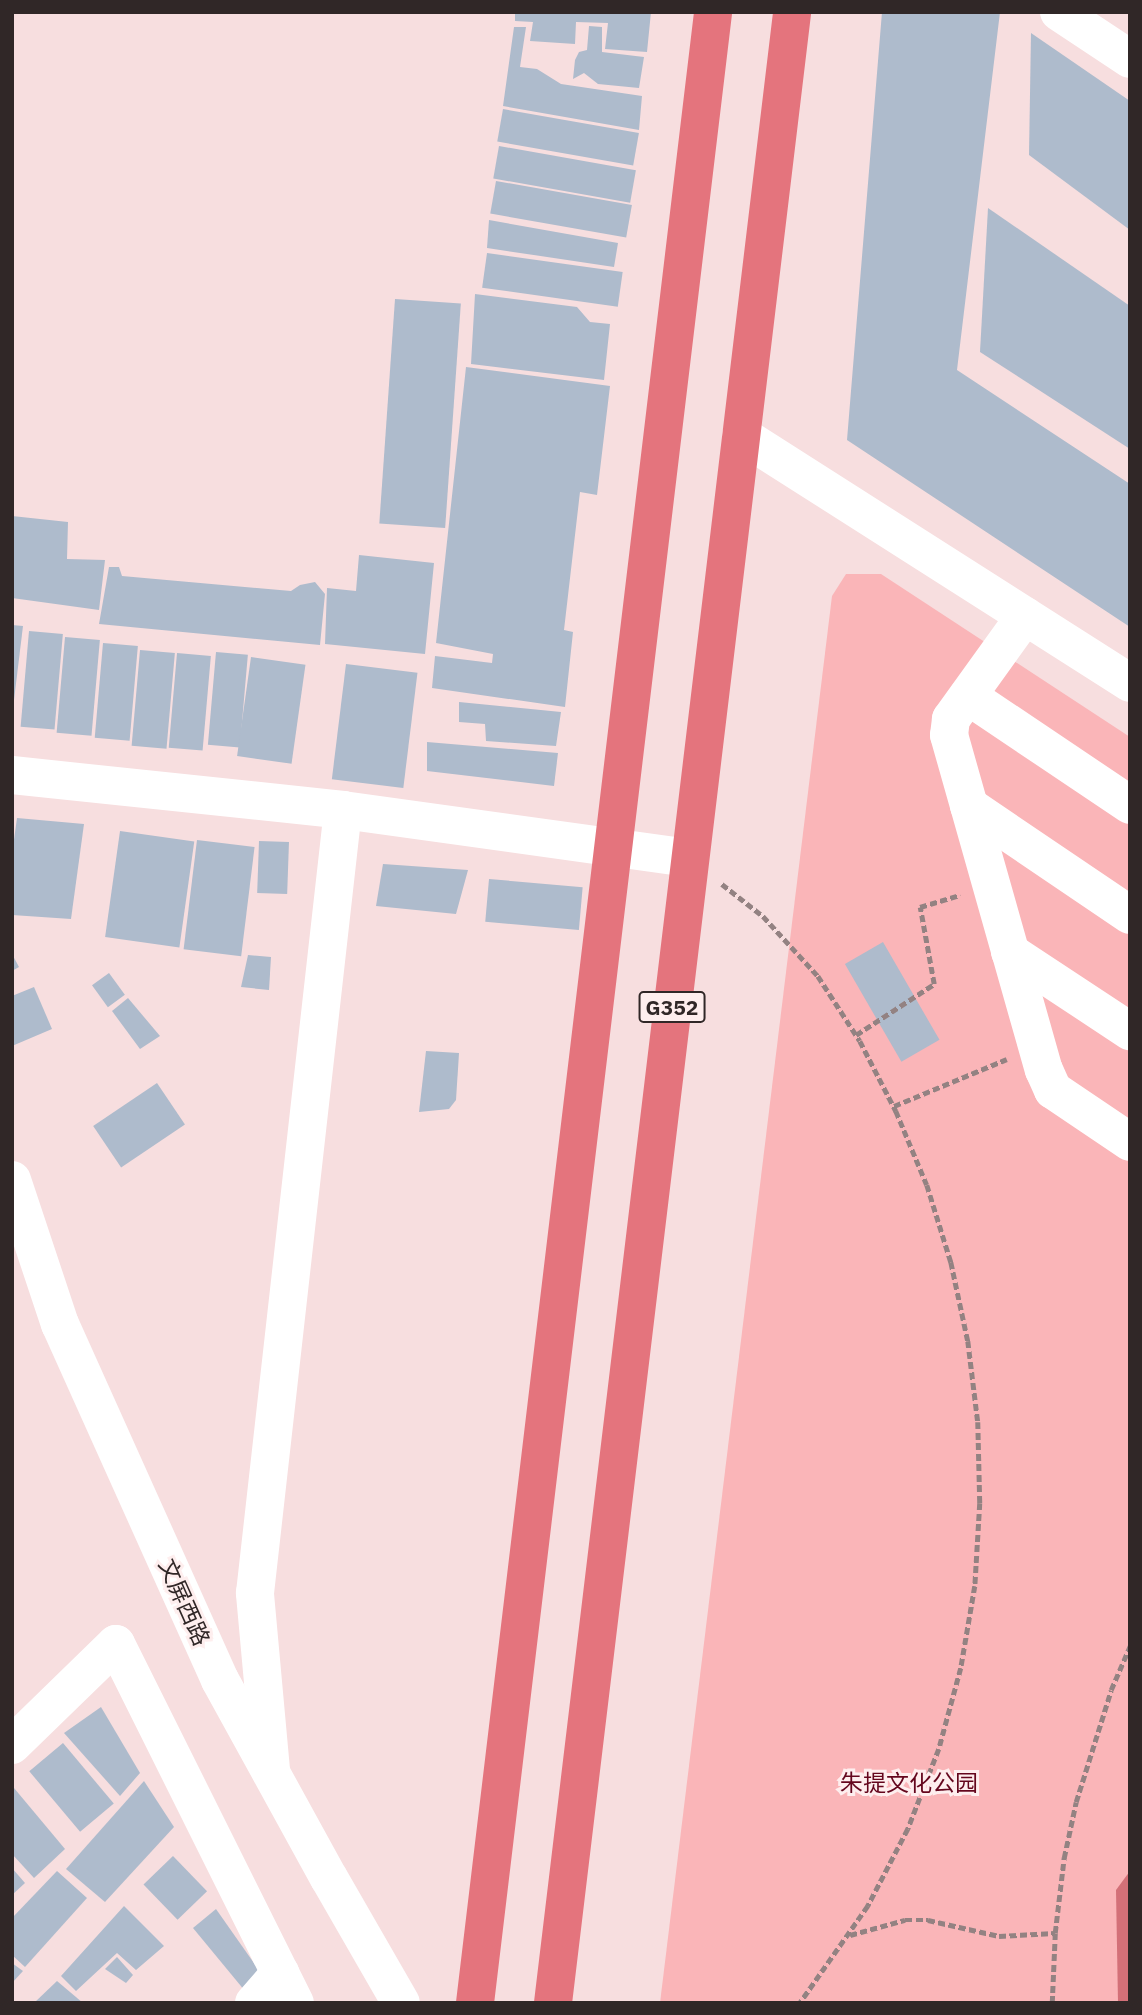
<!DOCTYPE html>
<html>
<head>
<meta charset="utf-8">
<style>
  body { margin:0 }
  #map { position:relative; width:1142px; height:2015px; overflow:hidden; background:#f7dedf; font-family:"IBM Plex Sans","Noto Sans SC",sans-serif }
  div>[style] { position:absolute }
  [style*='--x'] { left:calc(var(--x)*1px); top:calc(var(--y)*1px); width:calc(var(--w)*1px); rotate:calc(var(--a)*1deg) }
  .green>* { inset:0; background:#fab5b8 }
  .water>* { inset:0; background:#d37078 }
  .building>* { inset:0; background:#aebbcc; transform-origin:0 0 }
  .path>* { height:4.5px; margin-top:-2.25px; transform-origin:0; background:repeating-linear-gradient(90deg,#938282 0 7px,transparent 0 10.5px) }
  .minor>* { height:38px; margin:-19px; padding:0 19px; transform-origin:19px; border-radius:19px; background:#fff }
  .highway>* { height:38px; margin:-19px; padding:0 19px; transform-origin:19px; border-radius:19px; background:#e4747d }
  span { translate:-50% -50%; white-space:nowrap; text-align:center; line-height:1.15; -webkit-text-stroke:6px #feeeee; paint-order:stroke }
  .shield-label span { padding:2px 5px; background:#feeeee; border:2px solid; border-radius:5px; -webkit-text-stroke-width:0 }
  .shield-label { font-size:21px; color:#302727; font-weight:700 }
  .street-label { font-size:23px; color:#302727 }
  .park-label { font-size:23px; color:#64061d }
  .frame { position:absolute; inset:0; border:14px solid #302727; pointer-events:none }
</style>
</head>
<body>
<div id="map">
  <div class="green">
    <i style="clip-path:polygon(846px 574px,881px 574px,1130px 737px,1130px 2003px,660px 2003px,832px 596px)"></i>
  </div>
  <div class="water">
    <i style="clip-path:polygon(1130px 1871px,1130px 2003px,1118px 2003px,1116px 1890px)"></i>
  </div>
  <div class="building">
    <i style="clip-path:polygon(515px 12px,651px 12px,647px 52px,605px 49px,608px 23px,576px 22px,575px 44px,530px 41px,533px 22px,515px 21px)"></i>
    <i style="clip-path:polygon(882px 12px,1000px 12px,957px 370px,1130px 484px,1130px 627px,847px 440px)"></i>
    <i style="clip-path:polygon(589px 26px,602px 27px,602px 52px,644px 57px,639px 88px,598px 84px,584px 73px,573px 79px,575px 60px,579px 52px,587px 50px)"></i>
    <i style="clip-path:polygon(514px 27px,526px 27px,520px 67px,537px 69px,561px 84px,642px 96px,639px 130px,503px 106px)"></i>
    <i style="clip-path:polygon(1031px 33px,1130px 101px,1130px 230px,1029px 155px)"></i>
    <i style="left:503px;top:109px;width:138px;height:33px;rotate:10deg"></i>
    <i style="left:499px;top:146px;width:139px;height:33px;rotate:10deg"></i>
    <i style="left:496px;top:181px;width:138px;height:33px;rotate:10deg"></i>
    <i style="clip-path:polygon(988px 208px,1130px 306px,1130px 449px,980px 352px)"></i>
    <i style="clip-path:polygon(489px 220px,618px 243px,614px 267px,487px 248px)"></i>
    <i style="left:487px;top:253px;width:137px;height:35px;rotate:8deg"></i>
    <i style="clip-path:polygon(475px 294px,577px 307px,590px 322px,610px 324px,604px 380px,471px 364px)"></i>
    <i style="left:395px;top:299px;width:66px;height:225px;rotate:4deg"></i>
    <i style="clip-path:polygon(466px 367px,610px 386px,597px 495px,580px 492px,564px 630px,573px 632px,565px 707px,432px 688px,435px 656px,492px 663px,493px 654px,436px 643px)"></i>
    <i style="clip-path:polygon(12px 516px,68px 522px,67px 559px,105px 560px,99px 610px,12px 598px)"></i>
    <i style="clip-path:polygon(359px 555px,434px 563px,425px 654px,325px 644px,327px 588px,356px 591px)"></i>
    <i style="clip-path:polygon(109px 567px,119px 567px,122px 576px,291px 591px,300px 585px,315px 582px,325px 594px,320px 645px,99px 624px)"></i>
    <i style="clip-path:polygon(12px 625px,23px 626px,14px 700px,12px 700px)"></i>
    <i style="left:29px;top:631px;width:34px;height:96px;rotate:5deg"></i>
    <i style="left:65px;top:637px;width:35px;height:96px;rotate:5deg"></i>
    <i style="left:103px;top:643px;width:35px;height:95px;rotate:5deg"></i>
    <i style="left:140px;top:650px;width:35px;height:96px;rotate:5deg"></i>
    <i style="left:216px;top:652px;width:32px;height:93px;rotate:5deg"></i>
    <i style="left:177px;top:653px;width:34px;height:95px;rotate:5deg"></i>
    <i style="left:251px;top:657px;width:55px;height:100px;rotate:8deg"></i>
    <i style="left:346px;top:664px;width:72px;height:116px;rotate:7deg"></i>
    <i style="clip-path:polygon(459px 702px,561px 712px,556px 746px,486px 741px,485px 724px,459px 722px)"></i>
    <i style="clip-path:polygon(427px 742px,558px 753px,554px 786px,427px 771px)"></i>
    <i style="clip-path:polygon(17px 818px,84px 824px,71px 919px,12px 915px,12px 854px)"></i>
    <i style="left:120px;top:831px;width:75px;height:107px;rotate:8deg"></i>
    <i style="left:197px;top:840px;width:58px;height:110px;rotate:7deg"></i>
    <i style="left:259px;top:841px;width:30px;height:52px;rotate:2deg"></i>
    <i style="clip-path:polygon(383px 864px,468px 870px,456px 914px,376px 906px)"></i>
    <i style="left:489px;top:879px;width:94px;height:43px;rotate:5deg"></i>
    <i style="left:883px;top:942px;width:113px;height:44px;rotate:60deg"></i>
    <i style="clip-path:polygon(12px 954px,19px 967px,12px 971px)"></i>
    <i style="clip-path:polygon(248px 955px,271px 957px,269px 990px,241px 987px)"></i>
    <i style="left:109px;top:973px;width:27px;height:21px;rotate:54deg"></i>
    <i style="clip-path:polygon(34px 987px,52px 1029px,12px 1046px,12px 996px)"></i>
    <i style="clip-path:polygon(128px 998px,160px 1036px,140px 1049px,112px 1011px)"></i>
    <i style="clip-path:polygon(426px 1051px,459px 1053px,456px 1100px,449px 1109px,419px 1112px)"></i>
    <i style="left:157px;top:1083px;width:50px;height:77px;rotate:56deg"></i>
    <i style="clip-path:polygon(101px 1707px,140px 1773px,120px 1796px,64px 1733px)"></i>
    <i style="left:63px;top:1743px;width:79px;height:44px;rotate:50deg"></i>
    <i style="clip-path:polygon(144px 1781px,174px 1827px,105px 1902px,66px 1869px)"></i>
    <i style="clip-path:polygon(14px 1788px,65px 1849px,34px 1878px,12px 1854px)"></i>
    <i style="left:173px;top:1856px;width:49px;height:41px;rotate:46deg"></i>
    <i style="clip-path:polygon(12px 1868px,25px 1883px,12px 1895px)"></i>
    <i style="clip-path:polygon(57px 1871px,87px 1898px,25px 1967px,12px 1955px,12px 1918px)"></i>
    <i style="clip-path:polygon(124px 1906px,164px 1946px,136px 1970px,117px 1953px,76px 1991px,61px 1976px)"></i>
    <i style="clip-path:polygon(216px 1909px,261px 1973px,245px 1991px,193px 1928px)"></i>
    <i style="clip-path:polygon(117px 1957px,133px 1975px,126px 1983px,105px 1969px)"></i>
    <i style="clip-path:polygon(12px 1963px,23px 1971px,12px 1983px)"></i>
    <i style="clip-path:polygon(57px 1981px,83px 2003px,34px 2003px)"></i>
  </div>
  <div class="path">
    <i style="--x:722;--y:884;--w:52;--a:38"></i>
    <i style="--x:763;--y:916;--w:81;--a:47.5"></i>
    <i style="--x:818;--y:976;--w:77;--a:57.1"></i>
    <i style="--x:860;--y:1041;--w:79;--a:62.8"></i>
    <i style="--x:896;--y:1111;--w:80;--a:67.3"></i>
    <i style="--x:927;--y:1185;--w:81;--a:72.7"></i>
    <i style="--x:951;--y:1262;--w:81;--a:77.9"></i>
    <i style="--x:968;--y:1341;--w:82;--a:83"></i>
    <i style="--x:978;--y:1422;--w:81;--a:88.6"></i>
    <i style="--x:980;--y:1503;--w:83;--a:93.4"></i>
    <i style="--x:975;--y:1586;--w:83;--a:99.7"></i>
    <i style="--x:961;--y:1668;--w:84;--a:105.2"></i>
    <i style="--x:939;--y:1749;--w:86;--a:111.2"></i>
    <i style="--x:908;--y:1829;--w:87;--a:117.5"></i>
    <i style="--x:868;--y:1906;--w:118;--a:125"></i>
    <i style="--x:856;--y:1035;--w:93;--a:-33.2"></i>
    <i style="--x:934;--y:984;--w:78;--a:-100.3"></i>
    <i style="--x:920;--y:907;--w:42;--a:-16.7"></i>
    <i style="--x:894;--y:1106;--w:122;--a:-22.6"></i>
    <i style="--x:850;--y:1935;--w:57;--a:-15.3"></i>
    <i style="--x:905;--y:1920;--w:23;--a:0"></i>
    <i style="--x:928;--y:1920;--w:73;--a:12.7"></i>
    <i style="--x:999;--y:1936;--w:56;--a:-3.1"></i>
    <i style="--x:1052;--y:2003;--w:70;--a:-87.5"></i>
    <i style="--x:1055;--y:1933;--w:76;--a:-83.2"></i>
    <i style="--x:1064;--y:1858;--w:57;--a:-77.9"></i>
    <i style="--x:1076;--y:1802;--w:117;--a:-72.6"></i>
    <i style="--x:1111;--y:1690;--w:48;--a:-66.6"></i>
  </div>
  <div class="minor">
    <i style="--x:1059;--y:12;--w:85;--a:33.5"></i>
    <i style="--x:741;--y:435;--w:461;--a:32.5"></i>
    <i style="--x:1025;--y:616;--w:127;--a:125.7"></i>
    <i style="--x:951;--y:719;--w:16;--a:97"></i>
    <i style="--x:949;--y:735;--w:348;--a:74.2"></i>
    <i style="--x:1044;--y:1070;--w:22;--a:66"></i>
    <i style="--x:1053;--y:1090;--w:93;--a:34"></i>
    <i style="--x:968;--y:696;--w:195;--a:33.9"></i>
    <i style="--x:12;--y:775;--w:333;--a:6"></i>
    <i style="--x:343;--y:810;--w:350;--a:7.9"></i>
    <i style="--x:969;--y:806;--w:194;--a:34.1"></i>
    <i style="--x:1010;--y:952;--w:144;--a:33.4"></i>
    <i style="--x:12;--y:1180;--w:152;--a:71.6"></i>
    <i style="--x:60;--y:1324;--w:390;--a:65.8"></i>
    <i style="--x:220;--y:1680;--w:226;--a:61.2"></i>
    <i style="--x:329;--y:1878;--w:144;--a:60.1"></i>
    <i style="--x:12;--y:1745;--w:145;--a:-44.2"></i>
    <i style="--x:116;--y:1644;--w:401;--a:63.5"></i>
    <i style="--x:271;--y:1770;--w:178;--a:-95.2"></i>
    <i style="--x:255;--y:1593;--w:788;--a:-83.59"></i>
    <i style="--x:254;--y:2003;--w:40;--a:-49"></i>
  </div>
  <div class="highway">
    <i style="--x:475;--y:2003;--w:2005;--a:-83.18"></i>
    <i style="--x:553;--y:2003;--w:2005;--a:-83.15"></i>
  </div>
  <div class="shield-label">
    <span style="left:672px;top:1007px">G352</span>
  </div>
  <div class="street-label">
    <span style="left:185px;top:1602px;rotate:66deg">文屏西路</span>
  </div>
  <div class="park-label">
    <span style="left:909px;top:1782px">朱提文化公园</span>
  </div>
  <div class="frame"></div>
</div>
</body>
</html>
